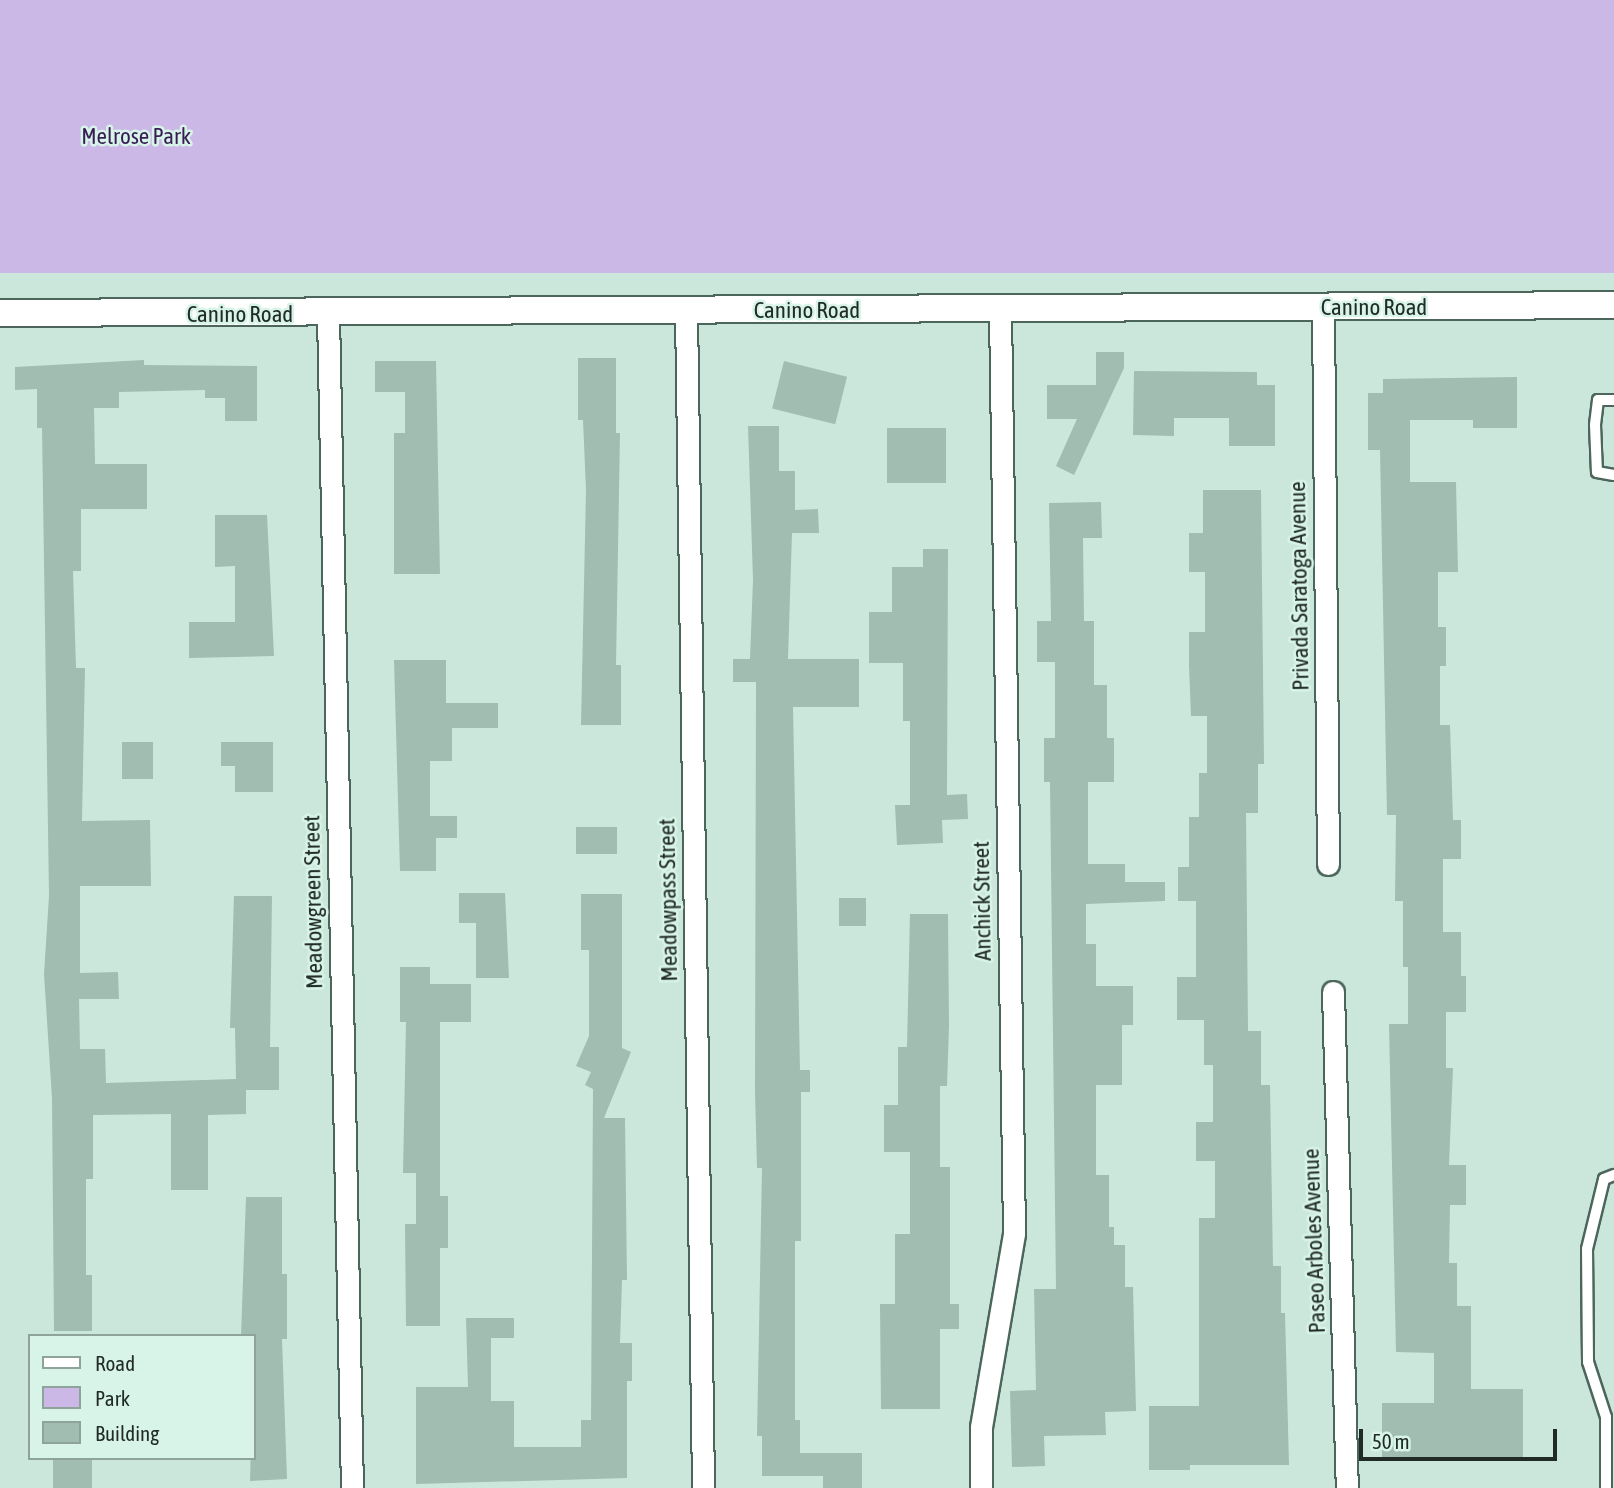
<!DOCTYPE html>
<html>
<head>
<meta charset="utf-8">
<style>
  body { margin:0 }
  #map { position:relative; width:1614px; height:1488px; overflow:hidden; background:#cbe7db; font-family:"Asap Condensed",sans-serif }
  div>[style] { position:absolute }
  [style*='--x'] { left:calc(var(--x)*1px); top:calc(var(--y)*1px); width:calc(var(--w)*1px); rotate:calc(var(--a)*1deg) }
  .green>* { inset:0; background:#cbb8e7; transform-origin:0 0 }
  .building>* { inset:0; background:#a1bcb1; transform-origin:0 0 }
  .roads { filter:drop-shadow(2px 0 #4d665c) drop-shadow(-2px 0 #4d665c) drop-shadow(0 2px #4d665c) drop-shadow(0 -2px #4d665c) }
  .service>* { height:10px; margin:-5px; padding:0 5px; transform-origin:5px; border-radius:5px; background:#fff }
  .minor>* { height:21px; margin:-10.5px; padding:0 10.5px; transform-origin:10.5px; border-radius:10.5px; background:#fff }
  .tertiary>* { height:26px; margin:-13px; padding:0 13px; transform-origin:13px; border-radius:13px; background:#fff }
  span { translate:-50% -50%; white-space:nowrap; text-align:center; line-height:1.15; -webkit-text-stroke:5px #d8f4e8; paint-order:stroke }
  .park-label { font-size:23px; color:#381d55 }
  .street-label { font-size:23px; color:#202a26 }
  .legend { position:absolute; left:28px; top:1334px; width:228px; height:126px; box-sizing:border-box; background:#d8f4e8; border:2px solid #8ea39a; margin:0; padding:9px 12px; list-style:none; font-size:21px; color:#202a26 }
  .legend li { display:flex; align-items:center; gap:14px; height:35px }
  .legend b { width:35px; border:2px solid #8ea39a }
  .scale { position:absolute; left:1359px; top:1429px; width:198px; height:32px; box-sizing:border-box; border:4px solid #202a26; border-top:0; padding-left:9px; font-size:21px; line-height:24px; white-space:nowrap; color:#202a26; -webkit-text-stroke:5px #d8f4e8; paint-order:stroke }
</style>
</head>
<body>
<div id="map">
  <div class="green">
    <i style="left:0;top:0;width:1614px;height:273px"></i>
  </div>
  <div class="building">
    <i style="clip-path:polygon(1096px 352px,1124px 352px,1124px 368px,1074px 475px,1056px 466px,1077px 419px,1047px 419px,1047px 385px,1096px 385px)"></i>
    <i style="clip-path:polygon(578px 358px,616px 358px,616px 433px,620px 433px,616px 665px,621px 665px,621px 725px,581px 725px,586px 490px,583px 420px,578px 420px)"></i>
    <i style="clip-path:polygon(144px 360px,144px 365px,257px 366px,257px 421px,225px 421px,225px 398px,205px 398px,205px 390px,119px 392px,119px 408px,94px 408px,95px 464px,147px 464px,147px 509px,81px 509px,81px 571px,73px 571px,76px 668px,85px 668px,82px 821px,150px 820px,151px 886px,80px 886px,80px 973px,118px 972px,119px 999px,79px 999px,80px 1049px,105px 1049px,106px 1083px,236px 1079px,235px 1028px,230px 1028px,234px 896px,272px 896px,270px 1047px,279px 1047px,279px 1090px,246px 1090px,246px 1114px,208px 1115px,208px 1190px,171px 1190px,171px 1114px,93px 1115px,93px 1179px,86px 1179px,86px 1275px,92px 1275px,92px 1331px,54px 1331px,52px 1098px,44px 974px,49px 896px,42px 428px,37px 428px,37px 389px,15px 390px,15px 367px)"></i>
    <i style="clip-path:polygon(375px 361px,436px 361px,440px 574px,394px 574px,394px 433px,405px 433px,405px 392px,375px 392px)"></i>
    <i style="left:784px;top:361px;width:65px;height:49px;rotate:14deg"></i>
    <i style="clip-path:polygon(1134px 371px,1257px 372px,1257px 385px,1275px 385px,1275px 446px,1229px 446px,1229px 418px,1174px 418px,1174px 436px,1133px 435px)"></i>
    <i style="clip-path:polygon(1517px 377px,1517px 428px,1473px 428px,1473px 420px,1410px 420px,1410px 482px,1456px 482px,1458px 572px,1438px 572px,1438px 627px,1446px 627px,1446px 666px,1440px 666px,1440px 725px,1450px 725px,1453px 820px,1461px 820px,1461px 859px,1443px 859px,1443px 932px,1461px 932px,1461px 976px,1466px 976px,1466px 1012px,1446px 1012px,1446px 1068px,1453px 1068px,1449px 1165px,1466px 1165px,1466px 1205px,1450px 1205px,1449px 1263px,1457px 1263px,1457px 1306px,1471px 1306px,1471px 1389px,1523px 1389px,1523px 1461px,1382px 1461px,1382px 1403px,1434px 1403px,1434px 1353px,1396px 1352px,1389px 1024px,1408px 1024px,1408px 967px,1403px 967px,1403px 901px,1395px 901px,1396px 815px,1387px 815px,1380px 450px,1368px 450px,1368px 393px,1383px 393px,1383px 379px)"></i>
    <i style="clip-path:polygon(748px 426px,779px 426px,779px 471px,795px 471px,795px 510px,818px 509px,819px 533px,792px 533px,788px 659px,859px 659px,859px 707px,793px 707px,800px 1070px,810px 1070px,810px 1092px,801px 1092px,801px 1241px,795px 1241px,795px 1420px,800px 1420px,800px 1453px,862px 1453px,862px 1488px,823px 1488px,823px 1476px,762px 1476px,762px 1436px,757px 1436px,762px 1168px,757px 1168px,755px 1092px,756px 682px,733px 682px,733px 659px,750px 659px,753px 580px)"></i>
    <i style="left:887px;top:428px;width:59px;height:55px"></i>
    <i style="clip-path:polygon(1203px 490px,1261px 490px,1264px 764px,1258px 764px,1258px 813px,1246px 813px,1248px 1031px,1261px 1031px,1261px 1085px,1270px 1085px,1273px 1266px,1281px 1266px,1281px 1313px,1285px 1313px,1289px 1465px,1190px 1465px,1190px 1470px,1149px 1470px,1149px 1406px,1199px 1406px,1199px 1218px,1215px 1218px,1215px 1161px,1196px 1161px,1196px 1122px,1213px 1122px,1213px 1065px,1204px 1065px,1204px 1020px,1177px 1020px,1177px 977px,1196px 977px,1196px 901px,1178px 901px,1178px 867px,1189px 867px,1189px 817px,1199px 817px,1199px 773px,1207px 773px,1207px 716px,1191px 716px,1189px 666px,1189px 632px,1205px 632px,1205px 572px,1189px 572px,1189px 533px,1203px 533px)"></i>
    <i style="clip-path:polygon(1101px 502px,1102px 538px,1083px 538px,1084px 621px,1094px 621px,1094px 685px,1107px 685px,1107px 738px,1114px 738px,1114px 782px,1088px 782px,1088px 864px,1125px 864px,1125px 882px,1165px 882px,1165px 901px,1086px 904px,1086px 944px,1096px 944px,1096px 986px,1133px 986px,1133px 1025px,1122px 1025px,1122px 1085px,1096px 1085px,1096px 1175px,1109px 1175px,1109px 1227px,1114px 1227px,1114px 1245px,1125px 1245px,1125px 1287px,1133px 1287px,1136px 1411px,1105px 1412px,1106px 1435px,1044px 1436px,1045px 1466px,1012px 1467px,1010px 1391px,1036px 1390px,1034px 1289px,1056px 1289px,1050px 782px,1044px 782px,1044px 738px,1055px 738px,1055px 662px,1037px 662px,1037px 621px,1051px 621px,1049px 503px)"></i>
    <i style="clip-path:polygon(215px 515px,267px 515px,274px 656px,189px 658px,189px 622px,235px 622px,235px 566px,215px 567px)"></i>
    <i style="clip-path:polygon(923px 549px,948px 549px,947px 795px,967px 794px,968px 819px,942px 820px,943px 843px,897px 845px,895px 805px,910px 805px,910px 721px,903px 721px,903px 663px,869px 663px,869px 612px,892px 612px,892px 567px,923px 567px)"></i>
    <i style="clip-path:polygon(394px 660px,446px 660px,446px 703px,498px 703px,498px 728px,452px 728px,452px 761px,430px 761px,430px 816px,457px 816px,457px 838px,436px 838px,436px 871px,400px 871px)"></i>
    <i style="left:122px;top:742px;width:31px;height:37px"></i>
    <i style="clip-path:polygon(221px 742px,273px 742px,273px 792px,235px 792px,235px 766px,221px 766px)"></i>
    <i style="left:576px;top:827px;width:41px;height:27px"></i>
    <i style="clip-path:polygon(459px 893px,505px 893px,509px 978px,476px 978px,476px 923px,459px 923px)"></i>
    <i style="clip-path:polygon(581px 894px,622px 894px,622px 1048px,631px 1052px,604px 1118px,625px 1118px,627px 1280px,622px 1280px,620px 1343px,632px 1343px,632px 1381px,627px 1381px,627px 1478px,416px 1484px,416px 1387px,468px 1387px,466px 1318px,514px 1318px,514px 1338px,491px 1338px,491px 1401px,514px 1401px,514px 1447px,581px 1447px,581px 1420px,591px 1420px,593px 1089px,585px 1085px,591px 1072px,576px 1066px,589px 1036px,589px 950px,581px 950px)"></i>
    <i style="left:839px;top:898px;width:27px;height:28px"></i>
    <i style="clip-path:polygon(910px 914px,948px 914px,949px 1026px,947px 1086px,940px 1086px,940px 1167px,950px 1167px,950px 1304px,959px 1304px,959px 1329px,940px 1329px,940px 1409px,881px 1409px,880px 1304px,895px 1304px,895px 1234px,910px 1234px,910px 1152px,884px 1152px,884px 1105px,898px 1105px,898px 1047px,907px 1047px)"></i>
    <i style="clip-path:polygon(400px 967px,430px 967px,430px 984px,471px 984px,471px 1022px,440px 1022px,440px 1196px,448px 1196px,448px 1248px,440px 1248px,440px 1326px,406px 1326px,405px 1224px,416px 1224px,416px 1173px,403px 1173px,406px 1022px,400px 1022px)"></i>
    <i style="clip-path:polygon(246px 1197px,282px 1197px,282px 1274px,287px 1274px,287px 1339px,282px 1339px,287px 1479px,250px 1481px,254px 1336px,241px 1336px)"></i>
    <i style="left:53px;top:1458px;width:39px;height:30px"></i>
  </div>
  <div class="roads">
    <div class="service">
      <i style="--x:1614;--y:400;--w:16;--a:180"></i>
      <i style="--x:1598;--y:400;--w:25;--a:97"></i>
      <i style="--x:1595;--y:425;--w:47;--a:87.6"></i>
      <i style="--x:1597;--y:472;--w:17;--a:10"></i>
      <i style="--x:1606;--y:1488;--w:71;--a:-90"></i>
      <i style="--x:1606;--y:1417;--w:58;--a:-108.1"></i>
      <i style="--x:1588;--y:1362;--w:113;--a:-90.5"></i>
      <i style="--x:1587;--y:1249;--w:72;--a:-76.3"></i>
      <i style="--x:1604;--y:1179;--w:11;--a:-22"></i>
    </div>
    <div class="minor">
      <i style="--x:1323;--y:307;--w:557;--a:89.49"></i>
      <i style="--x:686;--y:311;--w:1177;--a:89.17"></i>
      <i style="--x:328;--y:314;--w:1174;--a:88.83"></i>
      <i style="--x:1333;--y:992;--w:496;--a:88.4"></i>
      <i style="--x:981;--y:1488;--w:61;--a:-90"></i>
      <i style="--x:981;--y:1427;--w:197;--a:-80.3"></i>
      <i style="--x:1014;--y:1233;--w:923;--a:-90.87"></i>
    </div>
    <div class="tertiary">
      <i style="--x:0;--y:313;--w:1614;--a:-0.28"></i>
    </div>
  </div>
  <div class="park-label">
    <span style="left:136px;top:136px">Melrose Park</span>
  </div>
  <div class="street-label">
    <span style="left:1374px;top:307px">Canino Road</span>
    <span style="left:807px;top:310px">Canino Road</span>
    <span style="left:240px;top:314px">Canino Road</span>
    <span style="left:1299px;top:586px;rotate:-91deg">Privada Saratoga Avenue</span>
    <span style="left:668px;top:900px;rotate:-91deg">Meadowpass Street</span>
    <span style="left:982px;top:901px;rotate:-91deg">Anchick Street</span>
    <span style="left:313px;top:902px;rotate:-91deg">Meadowgreen Street</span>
    <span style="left:1314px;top:1241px;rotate:-92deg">Paseo Arboles Avenue</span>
  </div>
  <ul class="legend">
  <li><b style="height:9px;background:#fff"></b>Road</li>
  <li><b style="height:19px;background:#cbb8e7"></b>Park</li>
  <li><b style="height:19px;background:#a1bcb1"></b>Building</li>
  </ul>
  <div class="scale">50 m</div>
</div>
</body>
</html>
